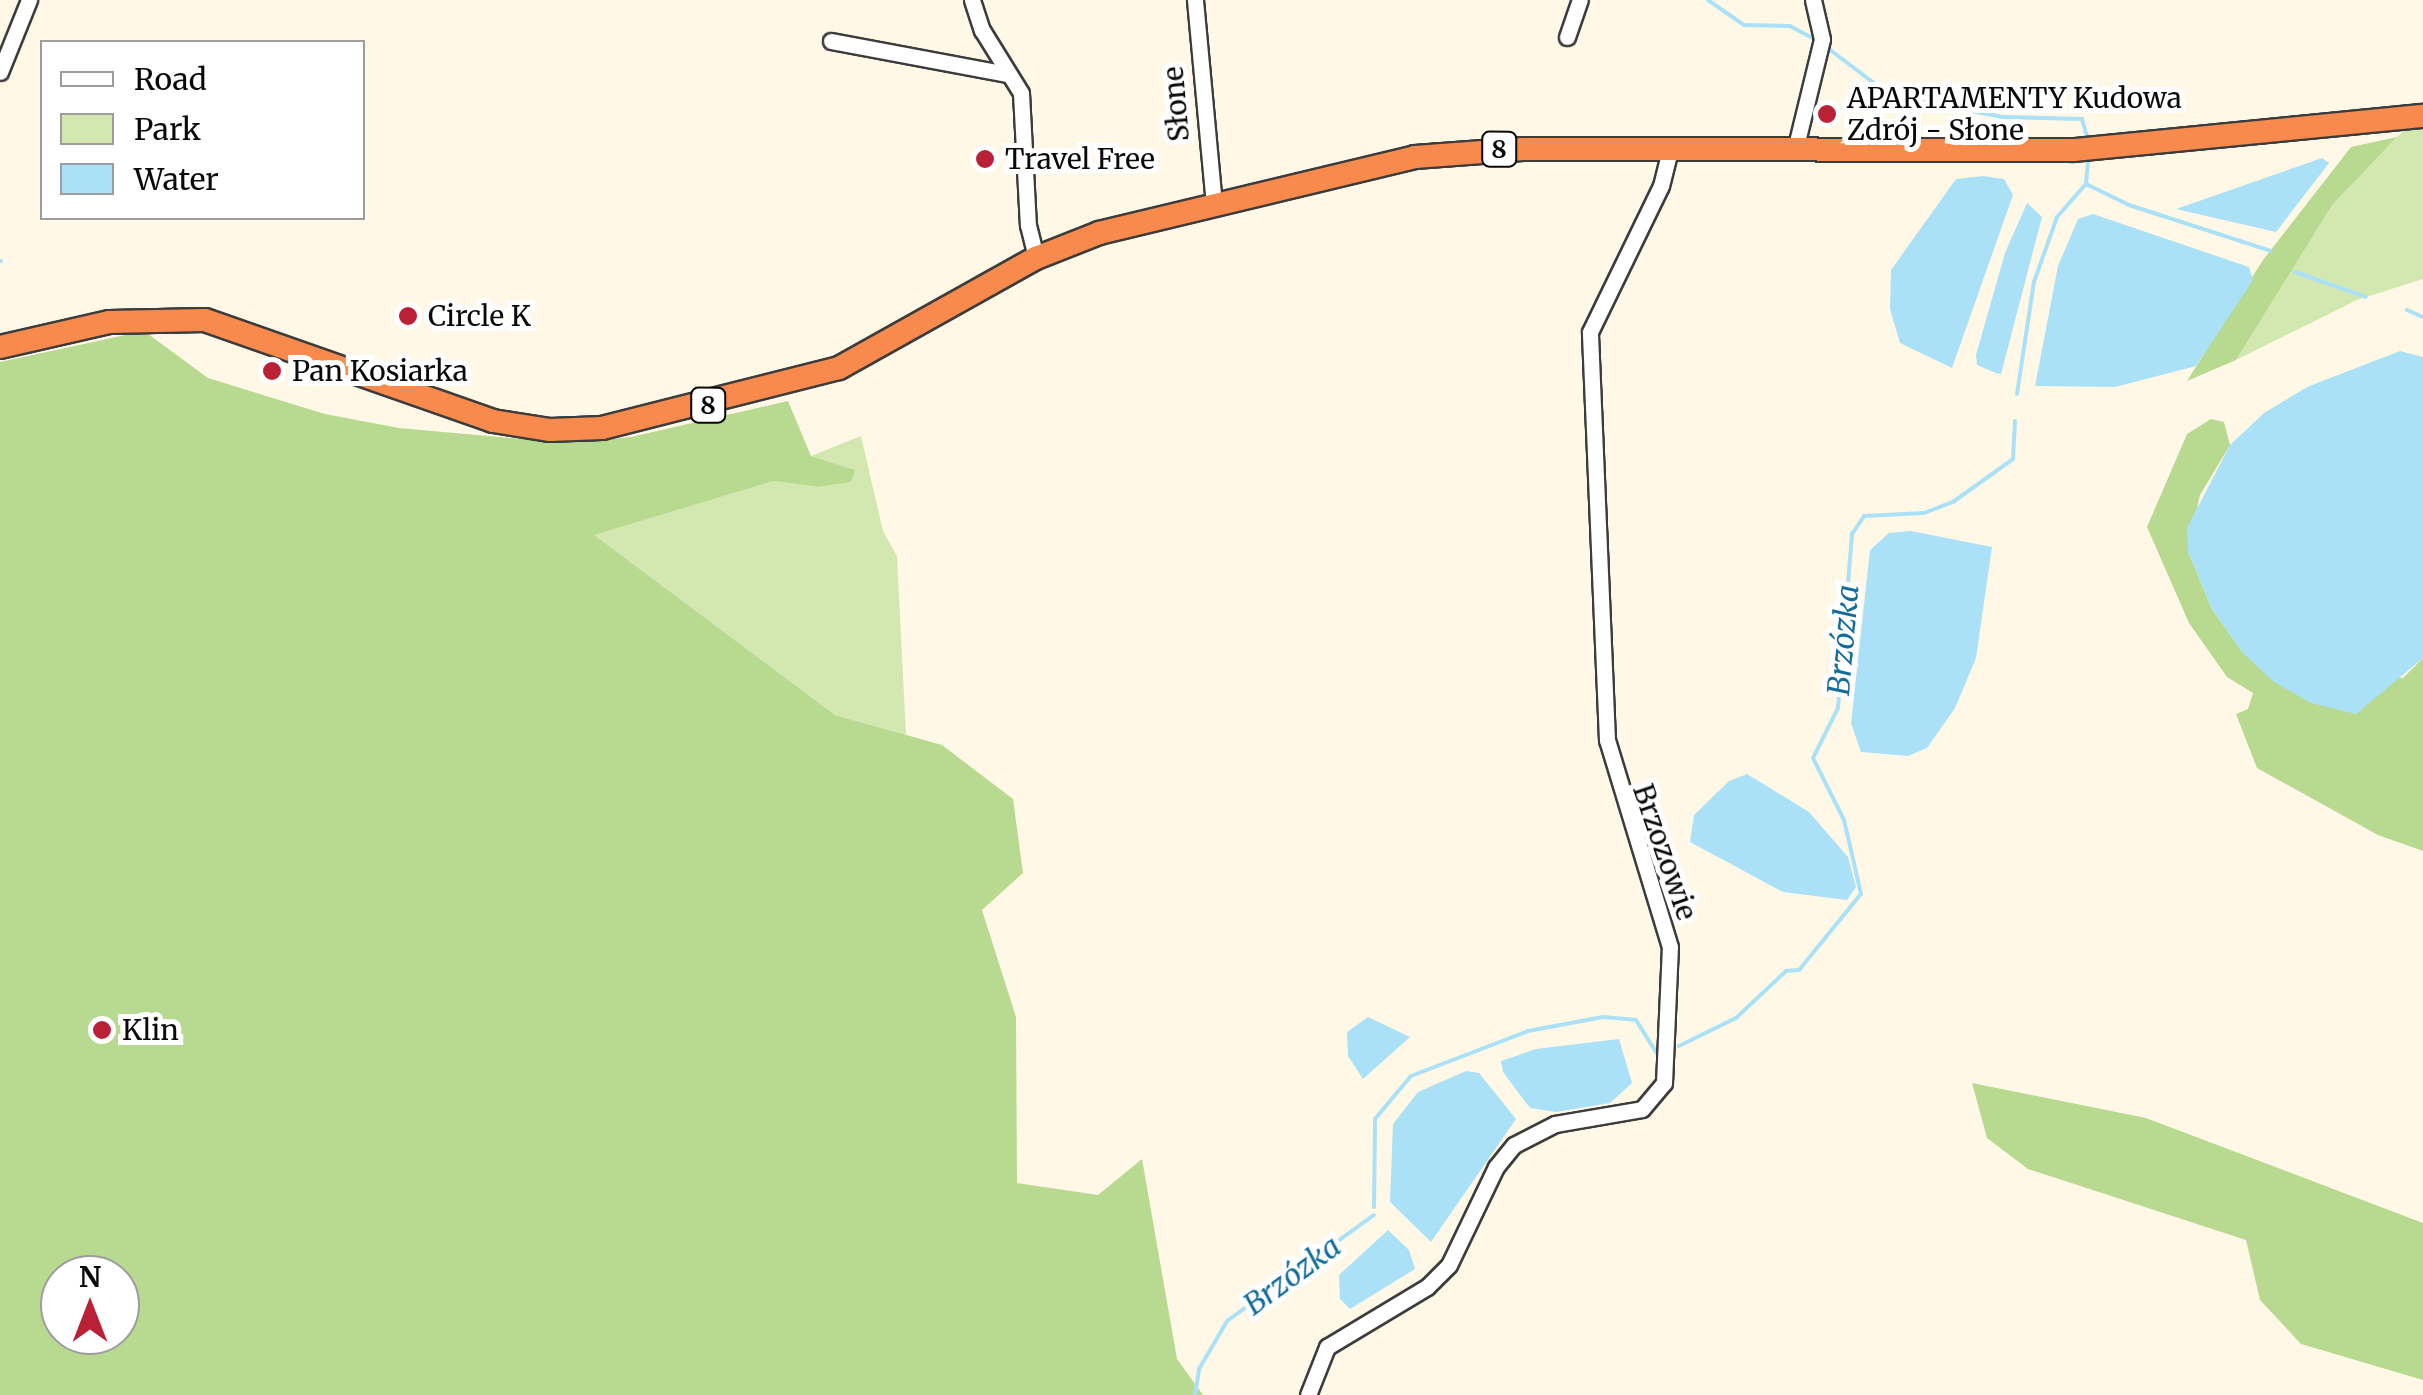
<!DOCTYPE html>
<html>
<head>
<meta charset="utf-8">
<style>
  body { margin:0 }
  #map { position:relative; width:2423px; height:1395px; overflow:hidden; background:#fff8e6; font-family:Merriweather,serif }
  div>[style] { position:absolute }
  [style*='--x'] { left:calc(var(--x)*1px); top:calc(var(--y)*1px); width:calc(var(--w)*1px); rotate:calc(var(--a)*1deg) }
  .green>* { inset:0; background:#d3e8b0 }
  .forest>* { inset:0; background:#b8d990 }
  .water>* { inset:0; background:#aae1f7 }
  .stream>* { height:4px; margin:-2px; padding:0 2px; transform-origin:2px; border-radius:2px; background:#aae1f7 }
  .roads { filter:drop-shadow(2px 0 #3c3c3c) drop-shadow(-2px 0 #3c3c3c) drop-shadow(0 2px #3c3c3c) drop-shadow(0 -2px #3c3c3c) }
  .minor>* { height:15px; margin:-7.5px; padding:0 7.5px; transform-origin:7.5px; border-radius:7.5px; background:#fff }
  .highway>* { height:22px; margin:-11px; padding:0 11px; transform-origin:11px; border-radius:11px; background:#f78a4c }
  .dots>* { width:28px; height:28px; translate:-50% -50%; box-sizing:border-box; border:5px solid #fff; border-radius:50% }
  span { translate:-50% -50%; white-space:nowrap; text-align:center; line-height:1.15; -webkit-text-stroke:10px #fff; paint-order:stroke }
  .shield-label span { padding:2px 8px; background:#fff; border:2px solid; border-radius:8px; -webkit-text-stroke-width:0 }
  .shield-label { font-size:25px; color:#090909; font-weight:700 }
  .poi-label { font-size:28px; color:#090909 }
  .left { translate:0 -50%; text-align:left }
  .street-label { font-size:28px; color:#090909 }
  .water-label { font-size:30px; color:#136c9b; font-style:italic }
  .legend { position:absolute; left:40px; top:40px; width:325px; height:180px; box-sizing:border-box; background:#fff; border:2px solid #9d9d9d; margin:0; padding:12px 18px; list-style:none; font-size:30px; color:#090909 }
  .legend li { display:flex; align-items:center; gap:20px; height:50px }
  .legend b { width:50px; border:2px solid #9d9d9d }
  .north { position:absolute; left:40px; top:1255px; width:100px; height:100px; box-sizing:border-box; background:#fff; border:2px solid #9d9d9d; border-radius:50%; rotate:0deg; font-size:28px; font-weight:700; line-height:40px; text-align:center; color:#090909 }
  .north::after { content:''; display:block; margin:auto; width:35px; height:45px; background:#ba2137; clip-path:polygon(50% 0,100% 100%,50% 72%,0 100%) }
</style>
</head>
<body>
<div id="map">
  <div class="green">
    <i style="clip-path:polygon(2405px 129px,2423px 129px,2423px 279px,2357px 300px,2236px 360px,2332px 204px)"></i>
    <i style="clip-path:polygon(861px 436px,883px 531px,897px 556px,906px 735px,835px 715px,593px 535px,774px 481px,818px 487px,850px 482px,854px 470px,811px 456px)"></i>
  </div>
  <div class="forest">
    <i style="clip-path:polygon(2397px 137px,2332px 205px,2236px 360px,2187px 381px,2263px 260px,2351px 147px)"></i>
    <i style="clip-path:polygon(evenodd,144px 331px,208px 378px,325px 414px,399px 428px,566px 443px,631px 437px,788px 401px,811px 456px,855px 470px,851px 482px,818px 487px,774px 481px,594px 535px,835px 715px,942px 745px,1013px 799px,1023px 873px,982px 910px,1016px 1017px,1017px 1183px,1098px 1195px,1142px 1159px,1177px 1359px,1203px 1395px,0 1395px,0 362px,144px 331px,60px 1275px,120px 1275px,120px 1335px,60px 1335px,60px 1275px)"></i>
    <i style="clip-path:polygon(2211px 419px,2224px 422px,2230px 445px,2200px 495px,2188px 551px,2212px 609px,2243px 653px,2403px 678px,2423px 658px,2423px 851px,2378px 835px,2257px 768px,2236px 714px,2248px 709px,2253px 693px,2227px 677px,2189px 623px,2147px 527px,2187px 434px)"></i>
    <i style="clip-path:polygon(1972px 1083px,2146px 1118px,2423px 1223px,2423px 1380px,2301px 1344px,2260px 1300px,2246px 1240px,2028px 1169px,1987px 1138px)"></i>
  </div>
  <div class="water">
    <i style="clip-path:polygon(2322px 158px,2329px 163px,2276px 232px,2176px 209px)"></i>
    <i style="clip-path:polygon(1983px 176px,2004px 179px,2013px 195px,1952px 368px,1900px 343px,1890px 309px,1891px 270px,1956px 179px)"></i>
    <i style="clip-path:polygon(2027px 203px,2042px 217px,2001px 374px,1996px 373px,1977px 365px,1976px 355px,2005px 253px)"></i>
    <i style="clip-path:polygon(2093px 214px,2249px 267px,2253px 280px,2196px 366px,2115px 387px,2035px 386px,2058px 266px,2078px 219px)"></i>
    <i style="clip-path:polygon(2400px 351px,2423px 357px,2423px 658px,2356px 714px,2311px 703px,2274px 682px,2243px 653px,2212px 609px,2188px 551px,2187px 528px,2230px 445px,2264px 413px,2307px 387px)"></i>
    <i style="clip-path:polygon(1911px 531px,1992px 547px,1976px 658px,1955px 708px,1927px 748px,1908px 756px,1861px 752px,1851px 723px,1870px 550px,1889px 533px)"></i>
    <i style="clip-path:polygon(1747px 774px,1809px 812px,1848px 857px,1856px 887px,1847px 900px,1783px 892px,1690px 842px,1694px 815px,1729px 781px)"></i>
    <i style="clip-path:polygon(1368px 1017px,1410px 1037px,1363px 1079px,1348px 1056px,1347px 1032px)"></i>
    <i style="clip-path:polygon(1619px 1039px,1632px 1083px,1610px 1103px,1556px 1112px,1530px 1108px,1503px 1072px,1501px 1061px,1536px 1049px)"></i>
    <i style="clip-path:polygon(1466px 1071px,1479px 1073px,1516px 1119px,1431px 1242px,1390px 1202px,1393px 1124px,1418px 1092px)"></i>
    <i style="clip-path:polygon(1388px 1230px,1409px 1250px,1415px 1269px,1350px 1309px,1340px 1299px,1339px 1275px)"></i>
  </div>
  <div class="stream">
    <i style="--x:1708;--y:0;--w:44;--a:34.8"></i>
    <i style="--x:1744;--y:25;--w:46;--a:1.2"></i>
    <i style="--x:1790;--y:26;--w:26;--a:28"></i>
    <i style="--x:1825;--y:46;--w:83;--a:37.1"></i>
    <i style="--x:1891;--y:96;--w:114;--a:10.6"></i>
    <i style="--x:2003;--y:117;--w:79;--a:1.5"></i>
    <i style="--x:2082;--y:119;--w:19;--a:74"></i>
    <i style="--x:2086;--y:184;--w:48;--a:26"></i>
    <i style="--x:2129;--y:205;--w:149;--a:17.9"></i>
    <i style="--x:2086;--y:184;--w:23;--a:-85"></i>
    <i style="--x:0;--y:261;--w:1;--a:0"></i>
    <i style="--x:2295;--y:272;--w:75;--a:19.4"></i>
    <i style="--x:2407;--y:310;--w:17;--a:24"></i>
    <i style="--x:2017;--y:394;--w:113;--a:-81.4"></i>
    <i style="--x:2034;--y:282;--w:69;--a:-70.5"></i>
    <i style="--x:2057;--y:217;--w:44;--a:-48.7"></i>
    <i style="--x:1679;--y:1046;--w:64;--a:-26.2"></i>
    <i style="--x:1736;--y:1018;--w:69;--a:-43.2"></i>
    <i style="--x:1786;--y:971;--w:13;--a:-4"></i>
    <i style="--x:1799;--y:970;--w:98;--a:-50.8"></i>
    <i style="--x:1861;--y:894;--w:76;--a:-102.9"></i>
    <i style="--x:1844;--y:820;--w:69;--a:-116.6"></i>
    <i style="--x:1813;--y:758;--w:56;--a:-63.4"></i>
    <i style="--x:1838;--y:708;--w:175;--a:-85.4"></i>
    <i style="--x:1852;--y:534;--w:22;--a:-56"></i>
    <i style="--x:1864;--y:516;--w:60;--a:-2.9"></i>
    <i style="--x:1924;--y:513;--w:31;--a:-21"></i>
    <i style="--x:1953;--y:502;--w:74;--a:-35.6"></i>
    <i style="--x:2013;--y:459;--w:38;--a:-87"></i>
    <i style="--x:1374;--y:1207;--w:88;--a:-89.3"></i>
    <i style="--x:1375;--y:1119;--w:56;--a:-50.1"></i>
    <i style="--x:1411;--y:1076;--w:125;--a:-21"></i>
    <i style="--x:1528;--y:1031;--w:76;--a:-10.6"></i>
    <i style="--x:1603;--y:1017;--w:33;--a:5"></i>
    <i style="--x:1636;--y:1020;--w:39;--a:58"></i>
    <i style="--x:1195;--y:1395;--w:26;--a:-81"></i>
    <i style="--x:1199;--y:1369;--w:56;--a:-59.7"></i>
    <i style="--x:1227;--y:1321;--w:181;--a:-35.8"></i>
  </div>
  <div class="roads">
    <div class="minor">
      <i style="--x:972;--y:0;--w:32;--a:72"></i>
      <i style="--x:982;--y:30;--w:74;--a:58.2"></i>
      <i style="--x:1021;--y:93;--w:132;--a:87"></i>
      <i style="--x:1028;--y:225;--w:34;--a:76"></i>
      <i style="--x:1195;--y:0;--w:204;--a:84.7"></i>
      <i style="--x:1567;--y:37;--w:39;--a:-71"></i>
      <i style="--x:831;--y:41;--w:179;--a:10.6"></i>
      <i style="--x:0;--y:72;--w:78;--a:-68.1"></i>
      <i style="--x:1795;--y:150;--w:114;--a:-76.3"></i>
      <i style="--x:1822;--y:39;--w:40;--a:-103"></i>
      <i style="--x:1308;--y:1395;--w:52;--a:-68.4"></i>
      <i style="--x:1327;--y:1347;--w:117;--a:-31"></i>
      <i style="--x:1427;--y:1287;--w:31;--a:-45"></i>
      <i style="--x:1449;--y:1265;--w:109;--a:-64.4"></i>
      <i style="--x:1496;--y:1167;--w:28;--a:-51"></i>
      <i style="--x:1514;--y:1145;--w:46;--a:-27.1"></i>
      <i style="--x:1555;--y:1124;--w:88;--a:-9.8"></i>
      <i style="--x:1642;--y:1109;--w:34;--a:-50"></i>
      <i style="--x:1664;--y:1083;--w:136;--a:-87.5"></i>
      <i style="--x:1670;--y:947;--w:216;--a:-106.9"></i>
      <i style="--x:1607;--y:740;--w:408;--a:-92.4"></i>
      <i style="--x:1590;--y:332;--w:162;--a:-64.1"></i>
      <i style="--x:1661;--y:186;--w:38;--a:-76"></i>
    </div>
    <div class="highway">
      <i style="--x:0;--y:347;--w:112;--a:-12.9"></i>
      <i style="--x:109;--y:322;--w:96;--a:-1.2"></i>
      <i style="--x:205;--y:320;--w:305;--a:19.3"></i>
      <i style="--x:493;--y:421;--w:58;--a:9"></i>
      <i style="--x:550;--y:430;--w:52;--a:-2.2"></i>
      <i style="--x:602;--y:428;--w:244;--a:-14.2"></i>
      <i style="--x:839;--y:368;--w:226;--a:-29.2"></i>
      <i style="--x:1036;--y:258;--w:68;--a:-21.6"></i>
      <i style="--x:1099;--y:233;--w:325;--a:-13.5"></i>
      <i style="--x:1415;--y:157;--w:108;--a:-4.2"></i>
      <i style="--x:1523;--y:149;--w:551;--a:0.1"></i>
      <i style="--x:2074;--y:150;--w:351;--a:-5.6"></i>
    </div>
  </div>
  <div class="dots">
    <i style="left:1827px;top:114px;background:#ba2137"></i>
    <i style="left:985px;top:159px;background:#ba2137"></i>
    <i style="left:408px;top:316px;background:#ba2137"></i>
    <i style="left:272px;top:371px;background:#ba2137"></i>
    <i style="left:102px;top:1030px;background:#ba2137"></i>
  </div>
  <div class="shield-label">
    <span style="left:1499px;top:149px">8</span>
    <span style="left:708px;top:405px">8</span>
  </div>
  <div class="poi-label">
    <span class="left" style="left:1847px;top:114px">APARTAMENTY Kudowa<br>Zdrój - Słone</span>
    <span class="left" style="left:1005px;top:159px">Travel Free</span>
    <span class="left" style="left:428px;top:316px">Circle K</span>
    <span class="left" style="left:292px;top:371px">Pan Kosiarka</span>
    <span class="left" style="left:122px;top:1030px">Klin</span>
  </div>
  <div class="street-label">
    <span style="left:1176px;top:104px;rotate:-95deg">Słone</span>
    <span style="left:1665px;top:852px;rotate:71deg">Brzozowie</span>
  </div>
  <div class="water-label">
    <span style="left:1843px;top:640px;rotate:-85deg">Brzózka</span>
    <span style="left:1292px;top:1275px;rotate:-36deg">Brzózka</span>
  </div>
  <ul class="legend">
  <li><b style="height:12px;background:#fff"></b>Road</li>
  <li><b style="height:28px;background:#d3e8b0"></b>Park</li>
  <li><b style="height:28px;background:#aae1f7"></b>Water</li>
  </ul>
  <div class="north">N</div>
</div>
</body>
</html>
